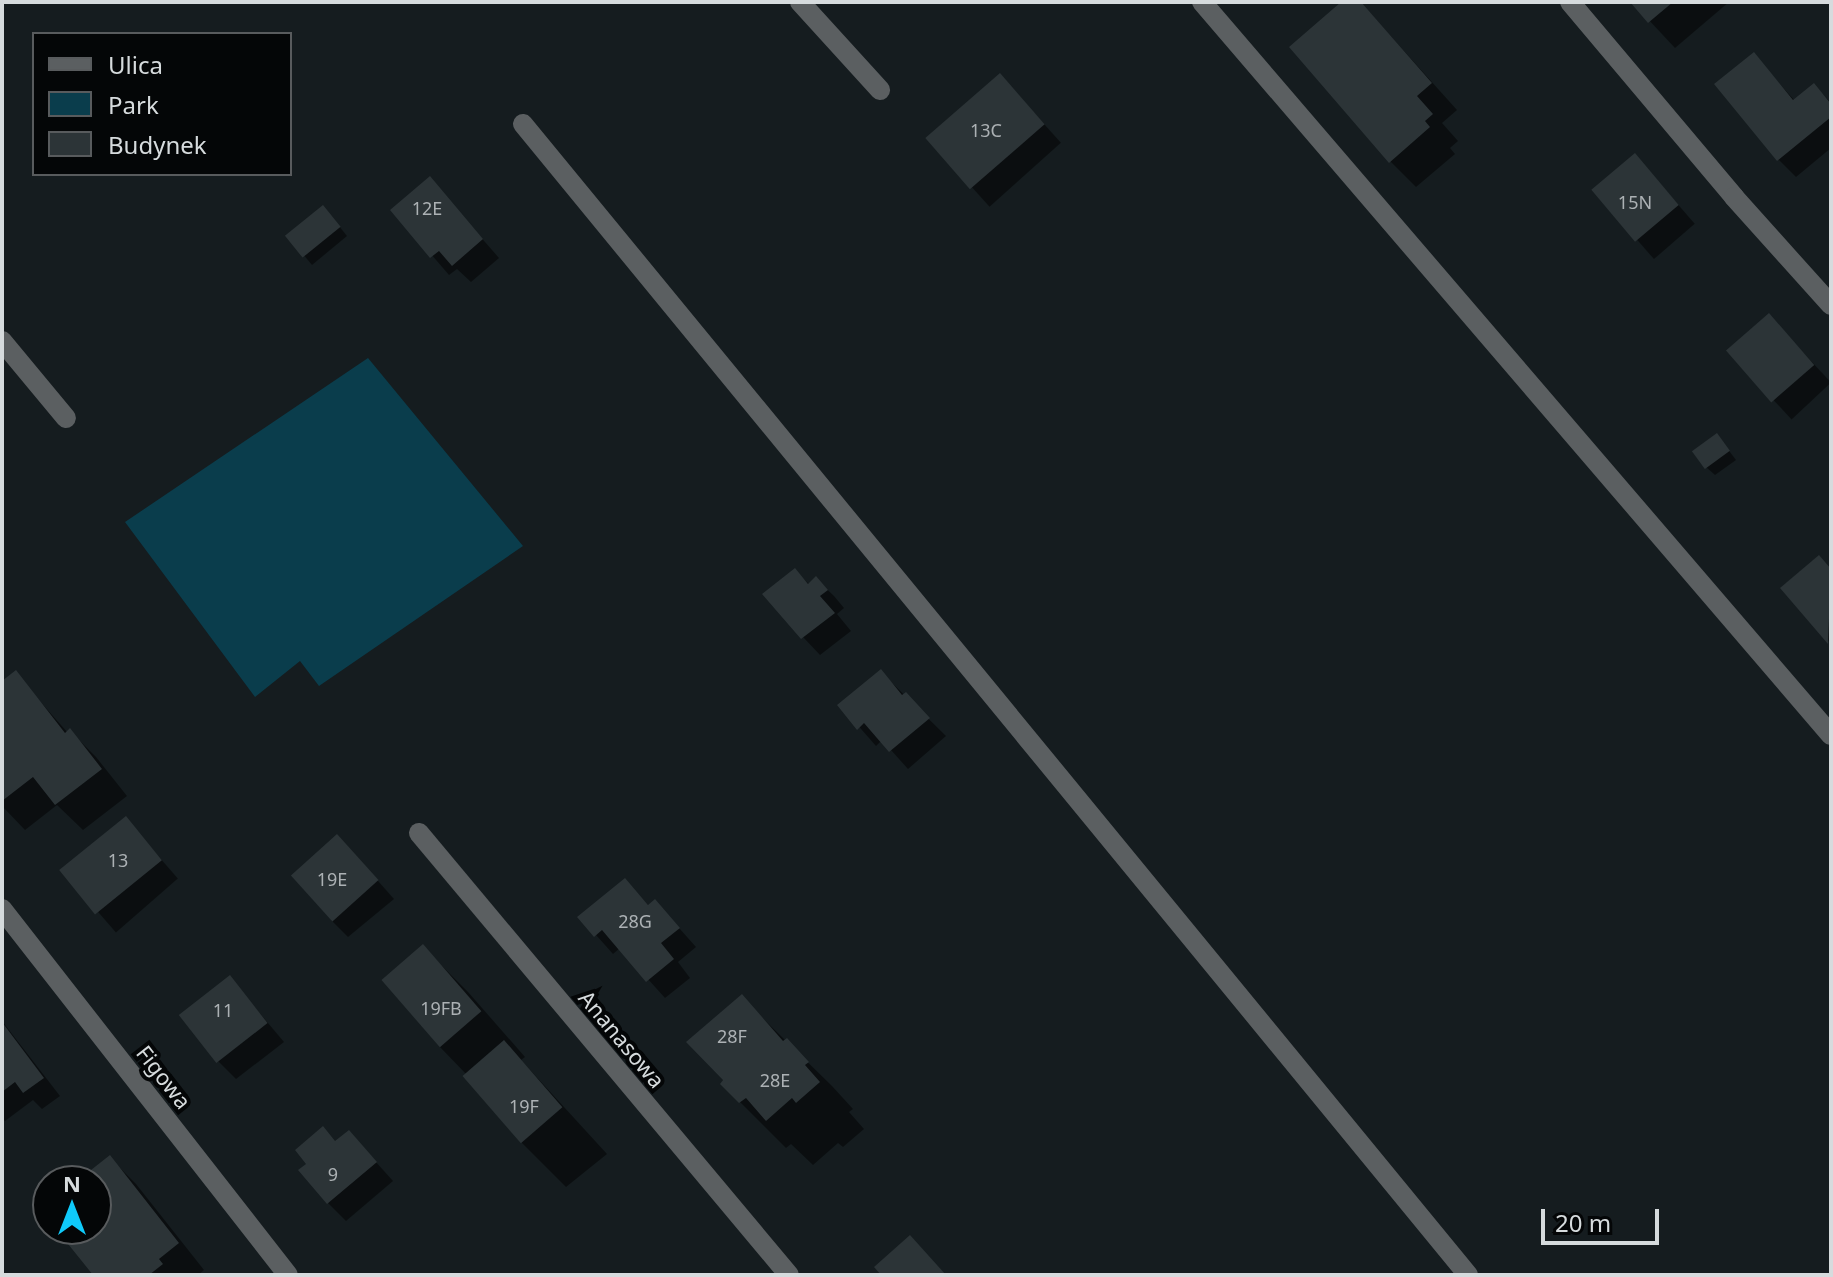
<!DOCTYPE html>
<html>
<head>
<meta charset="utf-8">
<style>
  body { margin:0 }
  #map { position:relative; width:1833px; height:1277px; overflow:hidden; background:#151c1f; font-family:"Noto Sans",sans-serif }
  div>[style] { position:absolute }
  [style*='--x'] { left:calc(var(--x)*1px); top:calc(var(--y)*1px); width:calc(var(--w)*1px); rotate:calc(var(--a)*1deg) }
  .green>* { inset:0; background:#0a3d4c }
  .shadow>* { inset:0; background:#0007; transform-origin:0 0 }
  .building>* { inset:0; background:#2c3437; transform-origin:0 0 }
  .minor>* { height:20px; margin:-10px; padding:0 10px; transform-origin:10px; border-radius:10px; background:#5b5f61 }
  span { translate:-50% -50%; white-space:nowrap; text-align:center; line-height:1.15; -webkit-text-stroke:8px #040607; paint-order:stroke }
  .number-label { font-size:18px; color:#acb1b4 }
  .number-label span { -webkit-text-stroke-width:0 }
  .street-label { font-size:22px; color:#d6dbdd }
  .frame { position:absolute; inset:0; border:4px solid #d6dbdd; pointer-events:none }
  .legend { position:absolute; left:32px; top:32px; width:260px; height:144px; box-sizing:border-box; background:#040607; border:2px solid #585b5d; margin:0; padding:10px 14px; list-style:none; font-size:24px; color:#d6dbdd }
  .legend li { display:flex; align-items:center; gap:16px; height:40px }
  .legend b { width:40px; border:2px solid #585b5d }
  .north { position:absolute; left:32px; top:1165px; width:80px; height:80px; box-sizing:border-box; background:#040607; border:2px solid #585b5d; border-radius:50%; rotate:0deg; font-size:22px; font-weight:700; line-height:32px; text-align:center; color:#d6dbdd }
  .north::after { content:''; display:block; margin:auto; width:28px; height:36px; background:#0fcafa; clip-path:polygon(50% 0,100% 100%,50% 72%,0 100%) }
  .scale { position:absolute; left:1541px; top:1209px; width:118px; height:36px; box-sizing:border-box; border:4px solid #d6dbdd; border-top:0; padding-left:10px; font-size:24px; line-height:28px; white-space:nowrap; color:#d6dbdd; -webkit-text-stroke:6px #040607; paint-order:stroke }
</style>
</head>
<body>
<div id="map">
  <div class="green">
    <i style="clip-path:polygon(368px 358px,523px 546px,319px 686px,300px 661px,255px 697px,125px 522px)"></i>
  </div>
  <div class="shadow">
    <i style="clip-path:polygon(1344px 2px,1360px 2px,1457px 110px,1442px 123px,1458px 141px,1450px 148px,1455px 154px,1416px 187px,1390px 161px)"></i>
    <i style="clip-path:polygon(1632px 2px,1729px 2px,1675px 48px)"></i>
    <i style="clip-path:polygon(1754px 55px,1795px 101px,1814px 85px,1831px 103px,1831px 148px,1796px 177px,1778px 159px)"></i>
    <i style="left:1000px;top:75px;width:91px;height:96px;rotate:48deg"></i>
    <i style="left:1635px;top:155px;width:91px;height:54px;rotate:49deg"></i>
    <i style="clip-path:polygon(430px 179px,499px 258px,471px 282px,457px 269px,449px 275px,393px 210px)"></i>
    <i style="clip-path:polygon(331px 216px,347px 236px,312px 265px,288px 236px)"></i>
    <i style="left:1769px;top:316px;width:91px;height:54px;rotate:47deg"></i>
    <i style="clip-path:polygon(1717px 435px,1736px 460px,1715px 475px,1706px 467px)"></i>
    <i style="clip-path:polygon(1819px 558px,1831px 570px,1831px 644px,1783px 589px)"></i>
    <i style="clip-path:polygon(795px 571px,810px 585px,816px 579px,834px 596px,844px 608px,837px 614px,851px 631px,820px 655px,803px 637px)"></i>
    <i style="clip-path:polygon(881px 672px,946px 736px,908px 769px,882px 740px,876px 746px,840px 705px)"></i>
    <i style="clip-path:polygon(15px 673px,68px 733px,70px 731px,96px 757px,127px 796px,83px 830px,57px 805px,25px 830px,2px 806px,2px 683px)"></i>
    <i style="left:126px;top:819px;width:79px;height:82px;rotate:49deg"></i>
    <i style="clip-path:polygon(355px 855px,394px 899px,348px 937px,331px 920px)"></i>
    <i style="clip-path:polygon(625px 880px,649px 906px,655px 901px,696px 947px,678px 962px,690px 978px,665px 998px,620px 948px,613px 954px,580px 917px)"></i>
    <i style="clip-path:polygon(423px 947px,468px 992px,525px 1057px,521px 1060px,607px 1154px,566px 1187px,521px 1142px,467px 1075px,439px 1046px)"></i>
    <i style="clip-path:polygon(230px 978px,284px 1042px,236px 1079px,218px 1061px)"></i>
    <i style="clip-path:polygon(741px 997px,832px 1086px,853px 1109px,849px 1112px,864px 1129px,843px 1147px,838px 1143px,813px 1165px,791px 1144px,786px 1148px,722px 1084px)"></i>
    <i style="clip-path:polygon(2px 1021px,60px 1096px,42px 1109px,33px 1100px,5px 1121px,2px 1118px)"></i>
    <i style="clip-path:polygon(349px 1132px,393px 1181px,346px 1221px,328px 1203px,336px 1143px)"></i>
    <i style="clip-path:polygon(110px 1158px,136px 1184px,204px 1270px,198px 1275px,95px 1275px,59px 1229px,96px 1229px,96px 1181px,80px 1181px)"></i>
  </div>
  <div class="building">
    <i style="clip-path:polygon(1341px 2px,1361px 2px,1432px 83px,1417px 96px,1433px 114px,1425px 121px,1430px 127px,1389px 163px,1289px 47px)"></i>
    <i style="clip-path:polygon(1630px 2px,1673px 2px,1648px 23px)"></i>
    <i style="clip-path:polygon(1754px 52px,1793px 100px,1814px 83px,1831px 104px,1831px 117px,1777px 161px,1714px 84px)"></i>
    <i style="left:1000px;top:73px;width:68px;height:99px;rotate:49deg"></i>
    <i style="left:1635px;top:153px;width:68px;height:57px;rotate:50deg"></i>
    <i style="clip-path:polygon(430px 176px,483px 239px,452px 266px,439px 251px,430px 258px,390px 210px)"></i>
    <i style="left:323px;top:205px;width:28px;height:49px;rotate:51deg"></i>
    <i style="left:1769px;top:313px;width:69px;height:57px;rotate:49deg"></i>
    <i style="left:1717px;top:433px;width:22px;height:31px;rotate:54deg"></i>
    <i style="clip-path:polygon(1819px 555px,1831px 569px,1828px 644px,1780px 588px)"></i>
    <i style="clip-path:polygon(795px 568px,808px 584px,816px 576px,828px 590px,820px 596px,835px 613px,801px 639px,762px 594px)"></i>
    <i style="clip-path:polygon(881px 669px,902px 695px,906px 692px,930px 718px,889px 752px,864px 723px,857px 730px,837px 705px)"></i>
    <i style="clip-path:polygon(16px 670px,65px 733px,70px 728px,102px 769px,55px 805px,33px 777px,2px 801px,2px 681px)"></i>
    <i style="left:126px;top:816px;width:57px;height:86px;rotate:51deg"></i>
    <i style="left:337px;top:834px;width:62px;height:62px;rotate:48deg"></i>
    <i style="clip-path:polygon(625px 878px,648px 905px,655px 899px,680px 928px,661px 943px,674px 959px,646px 982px,602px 930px,594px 937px,577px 917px)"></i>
    <i style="left:423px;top:944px;width:89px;height:55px;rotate:49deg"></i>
    <i style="left:230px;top:975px;width:61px;height:65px;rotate:52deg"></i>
    <i style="clip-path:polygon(742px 994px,783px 1041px,787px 1038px,809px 1062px,805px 1065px,820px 1082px,796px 1103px,792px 1098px,766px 1121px,746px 1098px,739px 1103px,720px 1084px,723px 1080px,686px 1042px)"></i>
    <i style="clip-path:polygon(2px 1022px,44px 1078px,23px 1093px,15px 1082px,2px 1092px)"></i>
    <i style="left:504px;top:1040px;width:89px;height:55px;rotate:49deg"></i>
    <i style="clip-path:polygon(323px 1126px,335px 1141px,349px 1130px,377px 1162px,327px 1204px,298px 1170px,306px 1164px,295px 1150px)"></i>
    <i style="clip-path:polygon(110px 1155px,179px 1243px,159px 1259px,163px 1264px,149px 1275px,93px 1275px,56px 1229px,96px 1229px,96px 1181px,77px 1181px)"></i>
    <i style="clip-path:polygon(910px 1235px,946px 1275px,881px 1275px,874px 1267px)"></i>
  </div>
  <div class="minor">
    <i style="--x:800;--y:2;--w:119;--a:47.7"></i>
    <i style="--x:1202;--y:2;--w:966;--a:49.37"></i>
    <i style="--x:1570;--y:2;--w:255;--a:49.9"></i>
    <i style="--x:1734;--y:197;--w:145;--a:48.1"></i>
    <i style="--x:523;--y:124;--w:1489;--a:50.61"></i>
    <i style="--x:2;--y:341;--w:100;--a:50.3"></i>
    <i style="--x:419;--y:833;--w:576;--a:50.07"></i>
    <i style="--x:2;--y:909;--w:464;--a:52"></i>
  </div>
  <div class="number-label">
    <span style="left:986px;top:130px">13C</span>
    <span style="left:1635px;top:202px">15N</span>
    <span style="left:427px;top:208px">12E</span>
    <span style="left:118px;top:860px">13</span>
    <span style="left:332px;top:879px">19E</span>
    <span style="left:635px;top:921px">28G</span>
    <span style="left:441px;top:1008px">19FB</span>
    <span style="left:223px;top:1010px">11</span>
    <span style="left:732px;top:1036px">28F</span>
    <span style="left:775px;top:1080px">28E</span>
    <span style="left:524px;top:1106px">19F</span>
    <span style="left:333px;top:1174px">9</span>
  </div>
  <div class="street-label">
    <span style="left:622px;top:1039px;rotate:50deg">Ananasowa</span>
    <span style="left:164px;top:1077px;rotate:52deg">Figowa</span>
  </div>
  <div class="frame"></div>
  <ul class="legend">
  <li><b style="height:10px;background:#5b5f61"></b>Ulica</li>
  <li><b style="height:22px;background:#0a3d4c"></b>Park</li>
  <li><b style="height:22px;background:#2c3437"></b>Budynek</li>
  </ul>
  <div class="north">N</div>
  <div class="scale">20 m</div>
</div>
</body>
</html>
